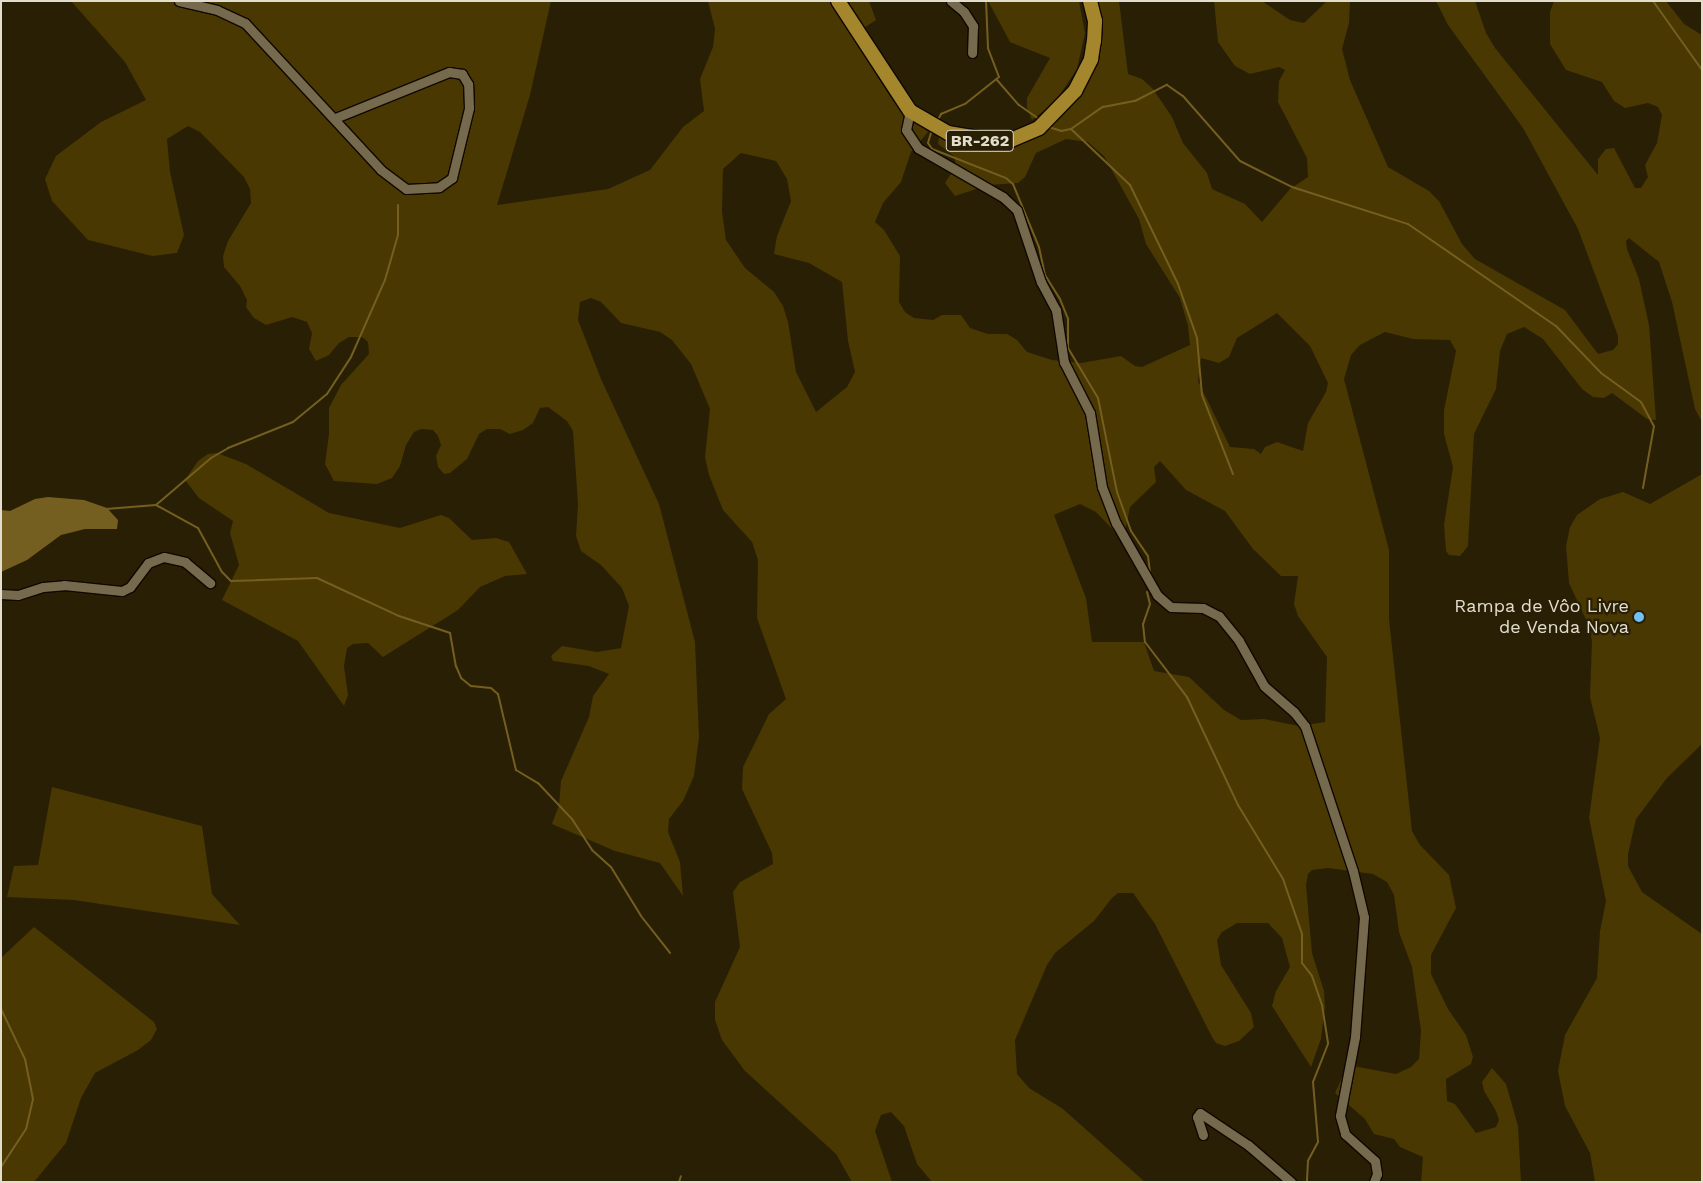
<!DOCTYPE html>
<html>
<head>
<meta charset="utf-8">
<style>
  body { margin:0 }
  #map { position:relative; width:1703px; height:1183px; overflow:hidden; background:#281f05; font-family:"Work Sans",sans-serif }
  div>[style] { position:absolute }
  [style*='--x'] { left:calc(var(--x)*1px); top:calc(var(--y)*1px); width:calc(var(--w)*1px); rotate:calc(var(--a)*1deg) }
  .green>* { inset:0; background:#493802 }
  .water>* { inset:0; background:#755f20 }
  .stream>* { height:2px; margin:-1px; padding:0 1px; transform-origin:1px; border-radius:1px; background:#755f20 }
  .roads { filter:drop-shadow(1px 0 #110800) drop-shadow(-1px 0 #110800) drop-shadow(0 1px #110800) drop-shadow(0 -1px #110800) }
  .minor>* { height:9px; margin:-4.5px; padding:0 4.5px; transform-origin:4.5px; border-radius:4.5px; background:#756a4e }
  .trunk>* { height:14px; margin:-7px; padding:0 7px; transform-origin:7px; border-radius:7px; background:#a4862d }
  .dots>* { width:14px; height:14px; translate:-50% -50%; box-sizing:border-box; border:2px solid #281f05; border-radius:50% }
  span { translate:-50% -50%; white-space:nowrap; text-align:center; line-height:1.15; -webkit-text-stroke:4.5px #281f05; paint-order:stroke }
  .shield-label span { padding:1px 4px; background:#281f05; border:1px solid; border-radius:4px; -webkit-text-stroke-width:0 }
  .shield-label { font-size:16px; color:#e3ddce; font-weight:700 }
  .poi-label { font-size:18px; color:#e3ddce }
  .right { translate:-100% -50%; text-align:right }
  .frame { position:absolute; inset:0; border:2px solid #e3ddce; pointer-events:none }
</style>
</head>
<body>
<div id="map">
  <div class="green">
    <i style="clip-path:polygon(evenodd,71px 1px,551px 1px,530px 95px,497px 205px,608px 189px,650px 170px,683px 127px,704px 111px,700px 79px,713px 47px,715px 29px,708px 1px,829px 1px,893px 101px,928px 132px,911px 152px,901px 182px,883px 203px,875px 222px,884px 230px,900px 256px,899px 302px,905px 312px,914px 318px,933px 320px,942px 315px,961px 315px,970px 328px,988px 334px,1007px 334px,1017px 340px,1027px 352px,1052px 360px,1081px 363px,1121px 356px,1135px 366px,1142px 367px,1190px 345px,1188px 326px,1180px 298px,1146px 244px,1139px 219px,1104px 156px,1088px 142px,1066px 139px,1036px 153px,1025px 177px,1018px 183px,988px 185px,955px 196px,945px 183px,956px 166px,954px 156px,938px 144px,939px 137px,987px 146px,1058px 118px,1082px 88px,1091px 1px,1119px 1px,1128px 74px,1142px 79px,1153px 89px,1172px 117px,1183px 143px,1207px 173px,1212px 189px,1245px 204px,1262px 222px,1290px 189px,1308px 177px,1307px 158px,1278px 102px,1279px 81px,1285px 70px,1279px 67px,1250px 74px,1235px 66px,1218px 42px,1214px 1px,1262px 1px,1290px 20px,1304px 23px,1327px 1px,1350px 1px,1349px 23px,1342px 49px,1350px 80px,1388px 167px,1429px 191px,1439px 201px,1462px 244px,1475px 259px,1565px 310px,1598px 354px,1613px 350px,1618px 344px,1618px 336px,1578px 229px,1523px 128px,1448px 25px,1436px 1px,1475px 1px,1486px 33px,1495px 48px,1598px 175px,1598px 159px,1606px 149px,1614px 148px,1635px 188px,1641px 188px,1648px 177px,1645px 165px,1657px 143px,1662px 115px,1658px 107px,1648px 103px,1625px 108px,1614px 101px,1602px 82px,1566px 70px,1550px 44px,1550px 12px,1554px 1px,1666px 1px,1684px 24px,1702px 35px,1702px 422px,1695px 409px,1672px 302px,1659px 262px,1629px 238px,1626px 241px,1627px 249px,1639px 279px,1649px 325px,1656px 420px,1647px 419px,1612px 393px,1604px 398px,1593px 397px,1582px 389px,1543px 339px,1524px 327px,1507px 334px,1500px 351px,1496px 389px,1474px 434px,1468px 546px,1460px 556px,1449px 555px,1446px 551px,1444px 525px,1453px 467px,1444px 434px,1444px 410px,1456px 351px,1450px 340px,1413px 339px,1385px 332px,1360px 345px,1351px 355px,1344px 379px,1389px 550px,1389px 619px,1412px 831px,1420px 845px,1449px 875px,1456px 908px,1431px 955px,1431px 974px,1448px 1009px,1466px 1035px,1473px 1057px,1471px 1064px,1446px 1079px,1447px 1101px,1455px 1104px,1476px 1133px,1496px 1127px,1499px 1120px,1496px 1111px,1484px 1091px,1482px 1082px,1492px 1068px,1506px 1084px,1518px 1126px,1521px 1182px,1421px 1182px,1423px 1157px,1400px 1147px,1394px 1139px,1374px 1134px,1365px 1119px,1335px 1093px,1346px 1069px,1353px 1066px,1396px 1074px,1411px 1067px,1419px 1059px,1421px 1031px,1412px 967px,1399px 932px,1394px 895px,1387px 882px,1373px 874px,1328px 868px,1312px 870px,1308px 874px,1306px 885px,1312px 953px,1324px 991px,1325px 1007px,1321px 1039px,1311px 1067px,1272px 1006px,1276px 991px,1290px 967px,1282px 938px,1268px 923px,1237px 923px,1222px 932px,1217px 940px,1221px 965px,1251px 1013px,1254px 1027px,1239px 1041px,1225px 1046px,1216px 1043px,1212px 1037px,1155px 924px,1133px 893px,1118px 893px,1112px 898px,1094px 921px,1055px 953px,1047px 965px,1015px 1040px,1017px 1074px,1029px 1088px,1063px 1109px,1145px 1182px,932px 1182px,917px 1164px,904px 1126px,891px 1112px,881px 1115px,875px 1131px,892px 1182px,852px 1182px,836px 1154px,745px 1071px,722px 1040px,715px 1020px,715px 1002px,740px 947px,733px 892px,740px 882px,773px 864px,772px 853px,742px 789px,743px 767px,769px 714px,786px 699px,757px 618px,758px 560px,752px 542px,723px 510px,709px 475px,705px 457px,710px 409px,691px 364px,672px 340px,660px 332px,621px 323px,601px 302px,591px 298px,580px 302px,578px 320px,601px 379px,659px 504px,695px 642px,699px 737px,694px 776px,683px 801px,669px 819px,668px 832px,680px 862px,683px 896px,660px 863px,615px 851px,552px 824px,559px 805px,561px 781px,589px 717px,593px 696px,609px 674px,589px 666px,553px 661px,551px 656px,562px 646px,597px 652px,621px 648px,629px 606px,622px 588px,601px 565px,581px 551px,576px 536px,578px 504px,573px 431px,567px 421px,548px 407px,540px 408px,533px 423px,523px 430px,510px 434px,500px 429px,487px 429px,479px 434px,467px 459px,450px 473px,444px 474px,438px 467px,436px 456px,441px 445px,438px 436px,433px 430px,421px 429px,414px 432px,406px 445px,400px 466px,392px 478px,377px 484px,334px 481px,325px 464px,329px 434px,329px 408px,341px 385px,369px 354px,368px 342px,362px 337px,349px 337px,339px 343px,329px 355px,316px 361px,309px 349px,312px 333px,307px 322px,292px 317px,266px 325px,254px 318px,246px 307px,247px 300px,240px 286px,224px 267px,223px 256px,228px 241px,251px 203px,250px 189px,244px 177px,200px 132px,188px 126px,167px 139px,170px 172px,184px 235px,177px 253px,152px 256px,88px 240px,52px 201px,45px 179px,56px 156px,101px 122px,146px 100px,125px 62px,71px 1px,741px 153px,776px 161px,787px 179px,791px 201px,777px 236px,774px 254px,809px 263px,842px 282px,848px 341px,855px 372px,847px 387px,816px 412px,796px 372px,788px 322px,783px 306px,774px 292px,745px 268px,726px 240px,722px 211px,723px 169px,741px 153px,71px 1px,1277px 313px,1310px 346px,1328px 383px,1326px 392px,1308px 423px,1303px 451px,1277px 442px,1265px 447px,1261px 454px,1254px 449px,1230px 447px,1198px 381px,1201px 358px,1219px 363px,1229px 357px,1237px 338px,1277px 313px,71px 1px,1160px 461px,1186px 490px,1225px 511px,1253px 549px,1281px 576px,1298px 576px,1294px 604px,1298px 616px,1327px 657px,1325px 722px,1299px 726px,1264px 719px,1241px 720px,1224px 710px,1189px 677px,1154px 671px,1144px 642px,1092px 642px,1086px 598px,1054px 515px,1080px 504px,1096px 512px,1117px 534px,1125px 532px,1130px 507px,1156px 482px,1154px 467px,1160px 461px)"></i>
    <i style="clip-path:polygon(848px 1px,869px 1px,876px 20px,864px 28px)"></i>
    <i style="clip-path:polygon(988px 1px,1079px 1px,1085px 33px,1077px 69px,1055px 102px,1032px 120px,1027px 108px,1027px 98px,1050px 58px,1010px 42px)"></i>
    <i style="clip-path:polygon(217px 453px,246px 464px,329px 513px,400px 528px,441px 515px,449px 518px,472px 540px,496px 538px,509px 542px,527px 574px,505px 576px,480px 587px,458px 610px,383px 657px,368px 643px,353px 644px,347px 648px,344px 666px,348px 695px,344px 706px,298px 641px,222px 600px,239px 565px,230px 533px,233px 521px,199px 498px,185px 480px,198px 461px,208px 454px)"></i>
    <i style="clip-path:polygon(1702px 474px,1702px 744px,1667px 778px,1636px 819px,1628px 854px,1628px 866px,1642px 892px,1702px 934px,1702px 1182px,1595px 1182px,1590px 1153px,1565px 1106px,1558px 1071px,1565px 1035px,1597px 978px,1600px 931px,1606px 901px,1589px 818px,1600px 738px,1590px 697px,1592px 641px,1589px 626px,1569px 583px,1566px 546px,1570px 527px,1577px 515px,1600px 499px,1623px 492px,1650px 504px)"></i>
    <i style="clip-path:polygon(52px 787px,202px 826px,212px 894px,240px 925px,74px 900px,7px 897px,14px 866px,38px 865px)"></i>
    <i style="clip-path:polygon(34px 927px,154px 1022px,157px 1029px,151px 1040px,138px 1050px,95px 1073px,81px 1098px,66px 1143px,34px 1182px,1px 1182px,1px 958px)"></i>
  </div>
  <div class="water">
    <i style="clip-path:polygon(48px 497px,84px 500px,107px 508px,118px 520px,117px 529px,85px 529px,61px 535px,27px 560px,1px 572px,1px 510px,10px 511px,35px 499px)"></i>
  </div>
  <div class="stream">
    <i style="--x:1653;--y:1;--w:85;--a:54.6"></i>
    <i style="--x:997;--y:80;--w:33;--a:49"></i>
    <i style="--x:1019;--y:105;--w:24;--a:35"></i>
    <i style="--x:938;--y:120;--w:7;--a:-63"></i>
    <i style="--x:941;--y:114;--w:26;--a:-23"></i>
    <i style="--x:965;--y:104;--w:43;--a:-38.5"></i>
    <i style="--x:999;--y:77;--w:31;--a:-111"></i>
    <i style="--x:988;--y:48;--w:47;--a:-92.4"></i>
    <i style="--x:1049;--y:127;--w:13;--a:18"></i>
    <i style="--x:1061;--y:131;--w:10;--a:-11"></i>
    <i style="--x:1071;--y:129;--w:39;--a:-35"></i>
    <i style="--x:1103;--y:107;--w:33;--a:-11"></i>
    <i style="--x:1135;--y:101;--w:36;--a:-27"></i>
    <i style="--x:1167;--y:85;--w:19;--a:35"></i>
    <i style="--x:1183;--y:96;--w:86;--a:48.8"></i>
    <i style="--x:1240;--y:161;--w:58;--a:26.6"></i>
    <i style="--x:1292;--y:187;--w:122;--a:17.7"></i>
    <i style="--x:1408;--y:224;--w:180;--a:34.6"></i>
    <i style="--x:1556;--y:326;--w:65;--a:46.2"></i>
    <i style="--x:1601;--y:373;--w:49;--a:35.9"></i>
    <i style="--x:1641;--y:402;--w:27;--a:62"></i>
    <i style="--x:1654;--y:426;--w:63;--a:100.1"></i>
    <i style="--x:1071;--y:129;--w:81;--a:43.5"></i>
    <i style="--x:1130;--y:185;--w:110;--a:64.1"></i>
    <i style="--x:1178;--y:284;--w:57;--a:70.6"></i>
    <i style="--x:1197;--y:338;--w:57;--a:85"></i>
    <i style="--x:1202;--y:395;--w:85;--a:68.6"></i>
    <i style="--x:931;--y:133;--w:10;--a:107"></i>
    <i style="--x:928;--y:143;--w:7;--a:56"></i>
    <i style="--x:932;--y:149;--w:79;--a:21.4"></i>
    <i style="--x:1006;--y:178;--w:9;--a:41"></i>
    <i style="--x:1013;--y:184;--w:68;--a:67.6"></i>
    <i style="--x:1039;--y:247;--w:29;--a:78"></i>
    <i style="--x:1045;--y:275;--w:28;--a:58"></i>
    <i style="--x:1060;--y:299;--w:22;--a:68"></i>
    <i style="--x:1068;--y:319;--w:29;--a:90"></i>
    <i style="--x:1068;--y:348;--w:58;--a:59"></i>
    <i style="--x:1098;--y:398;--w:96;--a:78.6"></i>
    <i style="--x:1117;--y:492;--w:41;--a:70.3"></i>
    <i style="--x:1131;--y:531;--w:30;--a:56"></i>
    <i style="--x:1148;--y:556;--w:16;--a:83"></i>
    <i style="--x:156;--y:505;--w:48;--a:28.7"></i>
    <i style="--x:198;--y:528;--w:50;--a:61.4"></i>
    <i style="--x:222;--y:572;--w:13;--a:45"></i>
    <i style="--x:231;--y:581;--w:86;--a:-2"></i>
    <i style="--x:317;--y:578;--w:90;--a:24.9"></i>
    <i style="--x:399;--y:616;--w:54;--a:18.4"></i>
    <i style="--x:450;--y:633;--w:34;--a:80"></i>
    <i style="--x:456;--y:666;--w:13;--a:67"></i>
    <i style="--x:461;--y:678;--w:13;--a:39"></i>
    <i style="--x:471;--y:686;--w:20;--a:6"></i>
    <i style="--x:491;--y:688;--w:9;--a:41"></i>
    <i style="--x:498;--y:694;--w:78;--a:76.7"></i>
    <i style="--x:516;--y:770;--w:26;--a:31"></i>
    <i style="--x:538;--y:783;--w:50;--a:46.6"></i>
    <i style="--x:572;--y:819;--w:37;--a:57"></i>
    <i style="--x:592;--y:850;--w:25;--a:42"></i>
    <i style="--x:611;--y:867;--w:57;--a:58.5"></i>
    <i style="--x:641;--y:916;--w:47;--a:51.9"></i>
    <i style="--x:106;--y:509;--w:50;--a:-4.6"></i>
    <i style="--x:156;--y:505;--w:72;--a:-40.5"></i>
    <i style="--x:211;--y:458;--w:20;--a:-30"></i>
    <i style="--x:228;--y:448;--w:70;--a:-21.8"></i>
    <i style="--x:293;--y:422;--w:44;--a:-39.5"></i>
    <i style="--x:327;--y:394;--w:44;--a:-57"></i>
    <i style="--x:351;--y:357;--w:84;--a:-66.2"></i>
    <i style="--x:385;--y:280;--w:47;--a:-73.9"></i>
    <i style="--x:398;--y:235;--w:30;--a:-90"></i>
    <i style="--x:1147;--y:592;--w:12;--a:76"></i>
    <i style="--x:1150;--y:604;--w:21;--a:109"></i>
    <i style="--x:1143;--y:624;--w:18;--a:84"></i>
    <i style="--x:1145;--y:642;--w:69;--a:52.6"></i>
    <i style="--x:1187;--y:697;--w:119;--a:64.7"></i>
    <i style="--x:1238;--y:805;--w:87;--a:58.7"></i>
    <i style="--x:1283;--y:879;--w:58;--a:70.9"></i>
    <i style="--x:1302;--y:934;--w:29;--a:90"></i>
    <i style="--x:1302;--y:963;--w:16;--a:52"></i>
    <i style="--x:1312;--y:976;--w:31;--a:71"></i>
    <i style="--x:1322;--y:1005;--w:39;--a:81"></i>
    <i style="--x:1328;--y:1044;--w:41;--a:111.5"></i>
    <i style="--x:1313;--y:1082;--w:60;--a:85.2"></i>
    <i style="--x:1318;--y:1142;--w:21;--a:118"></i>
    <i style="--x:1308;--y:1161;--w:21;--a:93"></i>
    <i style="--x:1;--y:1009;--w:55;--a:64.4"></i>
    <i style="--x:25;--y:1059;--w:41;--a:78.7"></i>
    <i style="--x:33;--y:1099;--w:31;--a:103"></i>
    <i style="--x:26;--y:1129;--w:45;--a:123.3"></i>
    <i style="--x:679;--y:1182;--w:6;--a:-72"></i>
  </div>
  <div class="roads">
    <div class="minor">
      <i style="--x:179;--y:1;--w:39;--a:13"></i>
      <i style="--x:217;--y:10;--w:31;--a:25"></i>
      <i style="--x:245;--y:23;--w:200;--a:47.2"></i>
      <i style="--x:381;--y:170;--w:31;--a:37"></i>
      <i style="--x:406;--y:189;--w:33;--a:-3"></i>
      <i style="--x:439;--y:187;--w:16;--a:-35"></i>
      <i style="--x:452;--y:178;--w:72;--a:-76.3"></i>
      <i style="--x:469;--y:108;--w:24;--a:-92"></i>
      <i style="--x:468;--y:84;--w:12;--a:-121"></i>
      <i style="--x:462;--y:74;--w:13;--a:-171"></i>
      <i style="--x:449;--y:72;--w:123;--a:158"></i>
      <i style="--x:951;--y:1;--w:17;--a:40"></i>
      <i style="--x:964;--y:12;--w:17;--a:57"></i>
      <i style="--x:973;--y:26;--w:27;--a:92"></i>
      <i style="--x:910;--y:111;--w:19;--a:102"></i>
      <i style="--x:906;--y:130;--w:22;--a:56"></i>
      <i style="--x:918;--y:148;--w:98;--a:30"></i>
      <i style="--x:1003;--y:197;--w:19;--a:43"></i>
      <i style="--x:1017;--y:210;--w:76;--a:71.6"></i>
      <i style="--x:1041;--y:282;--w:32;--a:62"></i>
      <i style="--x:1056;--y:310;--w:53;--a:81.3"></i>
      <i style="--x:1064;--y:362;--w:57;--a:63"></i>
      <i style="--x:1090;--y:413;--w:75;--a:80.8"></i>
      <i style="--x:1102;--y:487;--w:39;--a:69"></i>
      <i style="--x:1116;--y:523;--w:83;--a:60.3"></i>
      <i style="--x:1157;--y:595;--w:18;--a:41"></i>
      <i style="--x:1171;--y:607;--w:32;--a:2"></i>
      <i style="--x:1203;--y:608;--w:18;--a:27"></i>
      <i style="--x:1219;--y:616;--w:32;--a:51"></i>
      <i style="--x:1239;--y:641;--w:51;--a:60.9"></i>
      <i style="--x:1264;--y:686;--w:40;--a:41"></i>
      <i style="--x:1294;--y:712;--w:18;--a:52"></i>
      <i style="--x:1305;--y:726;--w:153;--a:71.7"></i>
      <i style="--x:1353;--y:871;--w:47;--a:76.6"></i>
      <i style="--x:1364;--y:917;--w:120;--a:94.3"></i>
      <i style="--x:1355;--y:1037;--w:80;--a:100.8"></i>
      <i style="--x:1340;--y:1116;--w:19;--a:74"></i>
      <i style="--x:1345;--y:1134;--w:40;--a:42"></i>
      <i style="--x:1375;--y:1161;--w:13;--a:81"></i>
      <i style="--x:1377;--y:1174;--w:9;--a:111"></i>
      <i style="--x:1;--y:594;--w:17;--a:3"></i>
      <i style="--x:18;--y:595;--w:26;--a:-18"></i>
      <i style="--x:43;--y:587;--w:21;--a:-5"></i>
      <i style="--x:64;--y:585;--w:58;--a:5.9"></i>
      <i style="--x:122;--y:591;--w:9;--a:-27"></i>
      <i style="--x:130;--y:587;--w:30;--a:-53"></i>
      <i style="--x:148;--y:563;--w:17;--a:-21"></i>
      <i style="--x:164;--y:557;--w:22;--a:13"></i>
      <i style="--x:185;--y:562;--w:33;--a:40"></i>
      <i style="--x:1203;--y:1135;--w:19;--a:-108"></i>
      <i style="--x:1197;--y:1117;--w:5;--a:-53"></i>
      <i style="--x:1200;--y:1113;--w:58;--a:33.7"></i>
      <i style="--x:1248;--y:1145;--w:57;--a:40.7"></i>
    </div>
    <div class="trunk">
      <i style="--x:838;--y:1;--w:131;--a:56.8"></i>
      <i style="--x:910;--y:111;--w:44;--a:30.1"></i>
      <i style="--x:948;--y:133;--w:50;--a:9.3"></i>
      <i style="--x:997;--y:141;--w:14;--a:-4"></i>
      <i style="--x:1011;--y:140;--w:30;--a:-23"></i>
      <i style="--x:1039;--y:128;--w:52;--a:-45.8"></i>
      <i style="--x:1075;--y:91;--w:36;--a:-63"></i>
      <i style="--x:1091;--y:59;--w:18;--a:-81"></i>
      <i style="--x:1094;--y:41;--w:20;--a:-87"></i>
      <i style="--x:1095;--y:21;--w:21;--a:-104"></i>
    </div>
  </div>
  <div class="dots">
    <i style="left:1639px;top:617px;background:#72c1f5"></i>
  </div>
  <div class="shield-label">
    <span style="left:980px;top:141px">BR-262</span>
  </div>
  <div class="poi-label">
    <span class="right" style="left:1629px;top:617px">Rampa de Vôo Livre<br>de Venda Nova</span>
  </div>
  <div class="frame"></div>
</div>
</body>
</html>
